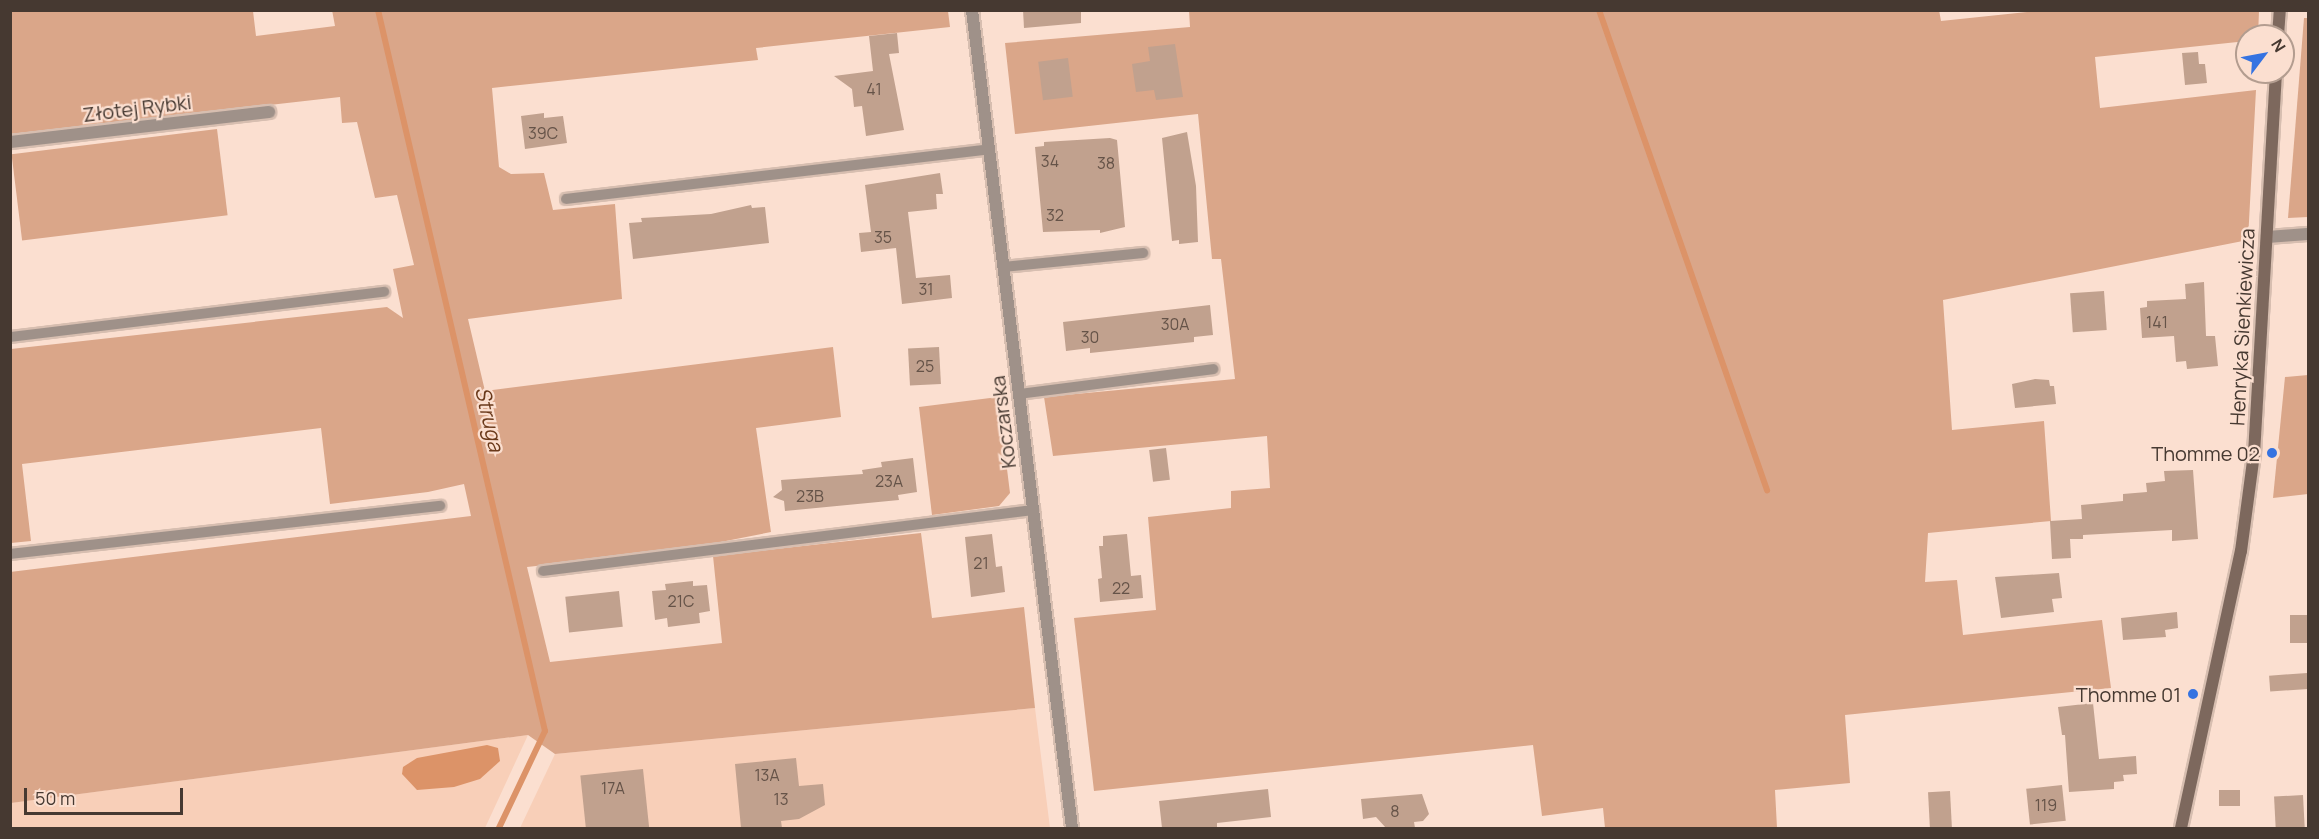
<!DOCTYPE html>
<html>
<head>
<meta charset="utf-8">
<style>
  body { margin:0 }
  #map { position:relative; width:2319px; height:839px; overflow:hidden; background:#fbdfd0; font-family:Manrope,sans-serif }
  div>[style] { position:absolute }
  [style*='--x'] { left:calc(var(--x)*1px); top:calc(var(--y)*1px); width:calc(var(--w)*1px); rotate:calc(var(--a)*1deg) }
  .built>* { inset:0; background:#f8cfb8 }
  .green>* { inset:0; background:#daa689; transform-origin:0 0 }
  .water>* { inset:0; background:#dc9368 }
  .stream>* { height:6px; margin:-3px; padding:0 3px; transform-origin:3px; border-radius:3px; background:#dc9368 }
  .building>* { inset:0; background:#c1a18e; transform-origin:0 0 }
  .roads { filter:drop-shadow(2px 0 #d7beb0) drop-shadow(-2px 0 #d7beb0) drop-shadow(0 2px #d7beb0) drop-shadow(0 -2px #d7beb0) }
  .lane>* { height:10px; margin:-5px; padding:0 5px; transform-origin:5px; border-radius:5px; background:#9f9189 }
  .street>* { height:12px; margin:-6px; padding:0 6px; transform-origin:6px; border-radius:6px; background:#9f9189 }
  .secondary>* { height:12px; margin:-6px; padding:0 6px; transform-origin:6px; border-radius:6px; background:#7d685d }
  .dots>* { width:16px; height:16px; translate:-50% -50%; box-sizing:border-box; border:3px solid #fbdfd0; border-radius:50% }
  span { translate:-50% -50%; white-space:nowrap; text-align:center; line-height:1.15; -webkit-text-stroke:4.5px #fbdfd0; paint-order:stroke }
  .number-label { font-size:16px; color:#655348 }
  .number-label span { -webkit-text-stroke-width:0 }
  .street-label { font-size:20px; color:#463931 }
  .poi-label { font-size:20px; color:#463931 }
  .right { translate:-100% -50%; text-align:right }
  .water-label { font-size:21px; color:#6a391a; font-style:italic }
  .frame { position:absolute; inset:0; border:12px solid #463931; pointer-events:none }
  .north { position:absolute; left:2235px; top:24px; width:60px; height:60px; box-sizing:border-box; background:#fbdfd0; border:2px solid #b39d90; border-radius:50%; rotate:58deg; font-size:16px; font-weight:700; line-height:24px; text-align:center; color:#463931 }
  .north::after { content:''; display:block; margin:auto; width:21px; height:27px; background:#3573e1; clip-path:polygon(50% 0,100% 100%,50% 72%,0 100%) }
  .scale { position:absolute; left:24px; top:788px; width:159px; height:27px; box-sizing:border-box; border:3px solid #463931; border-top:0; padding-left:8px; font-size:18px; line-height:21px; white-space:nowrap; color:#463931; -webkit-text-stroke:4px #fbdfd0; paint-order:stroke }
</style>
</head>
<body>
<div id="map">
  <div class="built">
    <i style="clip-path:polygon(1035px 708px,1050px 828px,520px 828px,555px 754px)"></i>
    <i style="clip-path:polygon(528px 735px,485px 828px,11px 828px,10px 803px)"></i>
  </div>
  <div class="green">
    <i style="clip-path:polygon(332px 10px,948px 11px,950px 27px,756px 48px,758px 60px,492px 88px,499px 167px,511px 174px,544px 173px,553px 210px,615px 204px,622px 299px,468px 319px,485px 391px,833px 347px,841px 417px,756px 428px,771px 532px,680px 550px,527px 567px,550px 662px,722px 643px,713px 556px,921px 533px,932px 618px,1024px 607px,1035px 708px,555px 754px,528px 735px,11px 803px,10px 572px,471px 516px,464px 484px,428px 492px,330px 504px,321px 428px,22px 464px,31px 541px,11px 543px,11px 349px,387px 307px,403px 318px,393px 269px,414px 265px,397px 195px,375px 198px,357px 122px,342px 123px,340px 97px,11px 134px,11px 11px,253px 11px,256px 36px,335px 26px)"></i>
    <i style="clip-path:polygon(1189px 10px,1939px 10px,1941px 21px,2047px 10px,2259px 11px,2258px 36px,2247px 36px,2247px 41px,2095px 57px,2100px 108px,2256px 90px,2248px 240px,1943px 300px,1952px 430px,2044px 421px,2051px 521px,1928px 533px,1925px 582px,1957px 580px,1963px 635px,2102px 620px,2111px 688px,1845px 715px,1850px 783px,1775px 790px,1777px 828px,1605px 828px,1603px 808px,1542px 816px,1533px 745px,1094px 791px,1074px 618px,1156px 610px,1148px 517px,1231px 508px,1231px 491px,1270px 488px,1267px 436px,1053px 456px,1044px 397px,1235px 379px,1221px 259px,1212px 259px,1198px 114px,1015px 134px,1005px 43px,1190px 27px)"></i>
    <i style="clip-path:polygon(2304px 18px,2308px 18px,2308px 217px,2288px 218px)"></i>
    <i style="left:217px;top:129px;width:87px;height:207px;rotate:83deg"></i>
    <i style="clip-path:polygon(2308px 375px,2308px 494px,2273px 498px,2285px 377px)"></i>
    <i style="clip-path:polygon(998px 397px,1010px 493px,999px 506px,932px 515px,919px 407px)"></i>
  </div>
  <div class="water">
    <i style="clip-path:polygon(487px 745px,498px 748px,500px 761px,480px 779px,454px 787px,417px 790px,402px 774px,403px 767px,417px 758px)"></i>
  </div>
  <div class="stream">
    <i style="--x:378;--y:10;--w:740;--a:76.96"></i>
    <i style="--x:545;--y:731;--w:107;--a:115.4"></i>
    <i style="--x:1599;--y:10;--w:509;--a:70.71"></i>
  </div>
  <div class="building">
    <i style="clip-path:polygon(1023px 10px,1081px 10px,1081px 23px,1024px 28px)"></i>
    <i style="clip-path:polygon(897px 33px,899px 53px,889px 54px,904px 130px,866px 136px,862px 106px,854px 107px,852px 89px,834px 76px,873px 71px,869px 36px)"></i>
    <i style="clip-path:polygon(1175px 44px,1183px 97px,1156px 100px,1154px 90px,1136px 92px,1132px 64px,1150px 61px,1148px 47px)"></i>
    <i style="clip-path:polygon(2198px 52px,2199px 64px,2205px 64px,2207px 83px,2185px 85px,2182px 53px)"></i>
    <i style="left:1068px;top:58px;width:39px;height:30px;rotate:83deg"></i>
    <i style="clip-path:polygon(544px 113px,544px 118px,563px 116px,567px 143px,525px 149px,521px 116px)"></i>
    <i style="clip-path:polygon(1187px 132px,1196px 186px,1198px 242px,1179px 244px,1179px 240px,1172px 241px,1162px 138px)"></i>
    <i style="clip-path:polygon(1110px 138px,1117px 140px,1125px 227px,1100px 233px,1100px 230px,1043px 232px,1035px 147px,1044px 146px,1044px 142px)"></i>
    <i style="clip-path:polygon(940px 173px,943px 194px,936px 194px,937px 209px,908px 212px,916px 278px,950px 275px,952px 298px,902px 304px,896px 248px,861px 252px,859px 233px,871px 232px,865px 185px)"></i>
    <i style="clip-path:polygon(751px 205px,752px 208px,765px 207px,769px 243px,633px 259px,629px 223px,642px 222px,641px 218px,711px 214px)"></i>
    <i style="clip-path:polygon(2204px 282px,2206px 336px,2215px 336px,2218px 366px,2187px 369px,2186px 361px,2176px 362px,2174px 336px,2142px 338px,2140px 308px,2147px 307px,2147px 301px,2186px 299px,2185px 284px)"></i>
    <i style="left:2104px;top:291px;width:39px;height:34px;rotate:86deg"></i>
    <i style="clip-path:polygon(1210px 305px,1213px 335px,1194px 337px,1194px 342px,1090px 353px,1090px 348px,1066px 351px,1063px 322px)"></i>
    <i style="left:939px;top:347px;width:37px;height:31px;rotate:87deg"></i>
    <i style="clip-path:polygon(2035px 379px,2049px 380px,2050px 386px,2054px 386px,2056px 404px,2015px 408px,2012px 384px)"></i>
    <i style="left:1166px;top:448px;width:32px;height:17px;rotate:83deg"></i>
    <i style="clip-path:polygon(913px 458px,917px 492px,898px 495px,899px 500px,785px 511px,784px 501px,773px 497px,782px 490px,781px 480px,863px 474px,862px 470px,882px 467px,881px 462px)"></i>
    <i style="clip-path:polygon(2193px 470px,2198px 539px,2172px 541px,2172px 530px,2083px 535px,2083px 539px,2070px 539px,2071px 558px,2052px 559px,2050px 521px,2082px 519px,2081px 505px,2123px 501px,2123px 494px,2147px 492px,2146px 483px,2165px 481px,2164px 471px)"></i>
    <i style="clip-path:polygon(992px 534px,996px 567px,1002px 566px,1005px 592px,971px 597px,965px 537px)"></i>
    <i style="clip-path:polygon(1127px 534px,1131px 576px,1141px 575px,1143px 598px,1100px 602px,1098px 579px,1102px 578px,1099px 546px,1103px 546px,1103px 536px)"></i>
    <i style="clip-path:polygon(2059px 573px,2062px 598px,2052px 599px,2054px 612px,2001px 618px,1995px 577px)"></i>
    <i style="clip-path:polygon(693px 581px,693px 586px,707px 585px,710px 611px,699px 613px,700px 623px,668px 627px,667px 618px,655px 620px,652px 591px,666px 590px,665px 584px)"></i>
    <i style="left:619px;top:591px;width:36px;height:54px;rotate:84deg"></i>
    <i style="clip-path:polygon(2177px 612px,2178px 628px,2165px 630px,2166px 637px,2123px 640px,2121px 618px)"></i>
    <i style="left:2308px;top:615px;width:28px;height:18px;rotate:90deg"></i>
    <i style="left:2307px;top:673px;width:16px;height:38px;rotate:86deg"></i>
    <i style="clip-path:polygon(2093px 703px,2099px 759px,2136px 756px,2137px 774px,2123px 775px,2124px 781px,2114px 782px,2114px 789px,2069px 792px,2065px 735px,2062px 735px,2058px 707px)"></i>
    <i style="clip-path:polygon(796px 758px,799px 786px,823px 784px,825px 805px,799px 819px,781px 821px,782px 828px,741px 828px,735px 764px)"></i>
    <i style="left:643px;top:769px;width:59px;height:63px;rotate:84deg"></i>
    <i style="left:2062px;top:785px;width:36px;height:36px;rotate:84deg"></i>
    <i style="clip-path:polygon(1268px 789px,1271px 817px,1217px 823px,1217px 828px,1162px 828px,1159px 801px)"></i>
    <i style="left:2219px;top:790px;width:21px;height:16px"></i>
    <i style="left:1950px;top:791px;width:37px;height:22px;rotate:87deg"></i>
    <i style="clip-path:polygon(1422px 794px,1429px 814px,1423px 821px,1414px 822px,1415px 828px,1386px 828px,1376px 817px,1363px 819px,1361px 799px)"></i>
    <i style="left:2303px;top:795px;width:33px;height:29px;rotate:87deg"></i>
  </div>
  <div class="roads">
    <div class="lane">
      <i style="--x:566;--y:199;--w:426;--a:-6.7"></i>
      <i style="--x:1003;--y:267;--w:141;--a:-5.7"></i>
      <i style="--x:10;--y:337;--w:377;--a:-6.9"></i>
      <i style="--x:1019;--y:394;--w:196;--a:-7.3"></i>
      <i style="--x:10;--y:554;--w:433;--a:-6.4"></i>
      <i style="--x:543;--y:571;--w:495;--a:-7.1"></i>
    </div>
    <div class="street">
      <i style="--x:972;--y:10;--w:824;--a:83.03"></i>
      <i style="--x:10;--y:142;--w:261;--a:-6.6"></i>
      <i style="--x:2267;--y:237;--w:41;--a:-4.2"></i>
    </div>
    <div class="secondary">
      <i style="--x:2278;--y:36;--w:26;--a:-86"></i>
      <i style="--x:2181;--y:828;--w:283;--a:-77.8"></i>
      <i style="--x:2241;--y:551;--w:98;--a:-82.4"></i>
      <i style="--x:2254;--y:454;--w:383;--a:-86.7"></i>
    </div>
  </div>
  <div class="dots">
    <i style="left:2272px;top:453px;background:#3573e1"></i>
    <i style="left:2193px;top:694px;background:#3573e1"></i>
  </div>
  <div class="number-label">
    <span style="left:874px;top:89px">41</span>
    <span style="left:543px;top:133px">39C</span>
    <span style="left:1050px;top:161px">34</span>
    <span style="left:1106px;top:163px">38</span>
    <span style="left:1055px;top:215px">32</span>
    <span style="left:883px;top:237px">35</span>
    <span style="left:926px;top:289px">31</span>
    <span style="left:2157px;top:322px">141</span>
    <span style="left:1175px;top:324px">30A</span>
    <span style="left:1090px;top:337px">30</span>
    <span style="left:925px;top:366px">25</span>
    <span style="left:889px;top:481px">23A</span>
    <span style="left:810px;top:496px">23B</span>
    <span style="left:981px;top:563px">21</span>
    <span style="left:1121px;top:588px">22</span>
    <span style="left:681px;top:601px">21C</span>
    <span style="left:767px;top:775px">13A</span>
    <span style="left:613px;top:788px">17A</span>
    <span style="left:781px;top:799px">13</span>
    <span style="left:2046px;top:805px">119</span>
    <span style="left:1395px;top:811px">8</span>
  </div>
  <div class="street-label">
    <span style="left:137px;top:108px;rotate:-7deg">Złotej Rybki</span>
    <span style="left:2242px;top:327px;rotate:-87deg">Henryka Sienkiewicza</span>
    <span style="left:1003px;top:422px;rotate:-97deg">Koczarska</span>
  </div>
  <div class="poi-label">
    <span class="right" style="left:2260px;top:453px">Thomme 02</span>
    <span class="right" style="left:2181px;top:694px">Thomme 01</span>
  </div>
  <div class="water-label">
    <span style="left:490px;top:419px;rotate:77deg">Struga</span>
  </div>
  <div class="frame"></div>
  <div class="north">N</div>
  <div class="scale">50 m</div>
</div>
</body>
</html>
